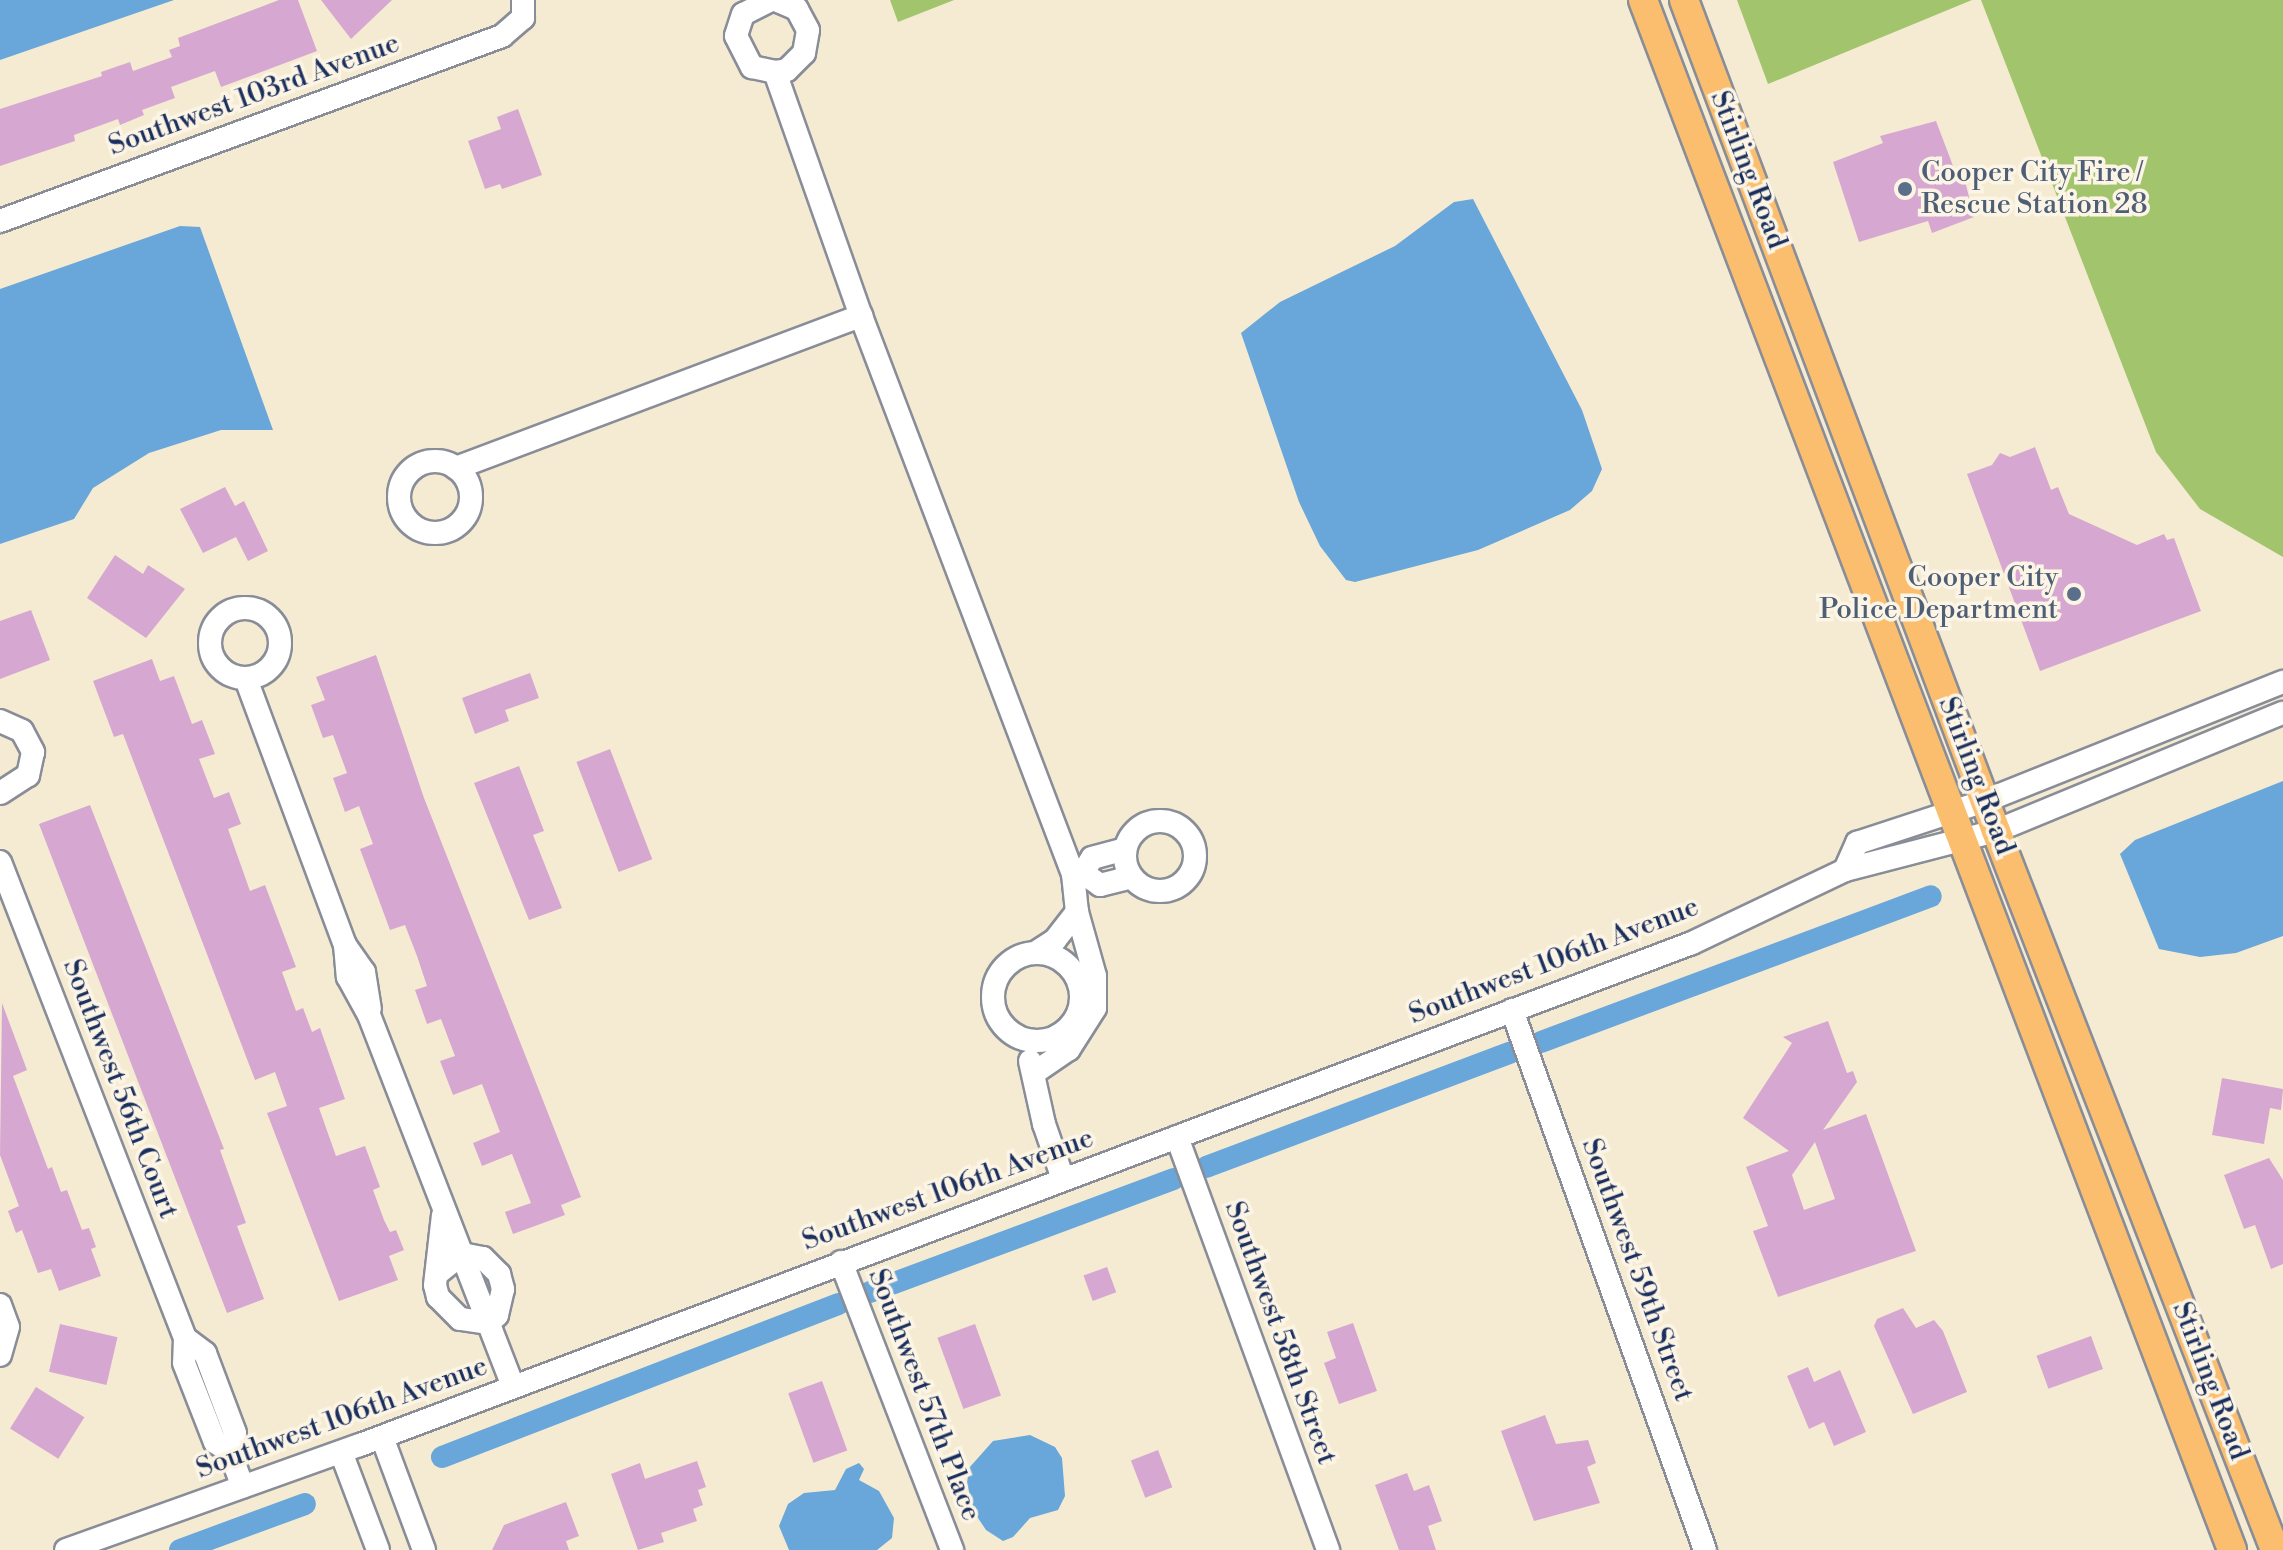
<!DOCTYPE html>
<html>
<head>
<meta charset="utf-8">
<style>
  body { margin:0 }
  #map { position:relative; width:2283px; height:1550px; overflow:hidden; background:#f5ebd2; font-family:"Libre Bodoni",serif }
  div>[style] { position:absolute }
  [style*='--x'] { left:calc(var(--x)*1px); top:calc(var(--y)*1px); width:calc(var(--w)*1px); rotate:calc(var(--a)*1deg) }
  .green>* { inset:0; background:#a1c46d }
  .water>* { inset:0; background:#69a6da }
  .canal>* { height:22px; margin:-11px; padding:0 11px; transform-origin:11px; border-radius:11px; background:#69a6da }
  .building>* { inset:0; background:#d6a7d0; transform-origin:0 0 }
  .roads { filter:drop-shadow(2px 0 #888d98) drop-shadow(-2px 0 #888d98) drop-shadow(0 2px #888d98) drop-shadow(0 -2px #888d98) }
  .minor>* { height:22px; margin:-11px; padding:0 11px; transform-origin:11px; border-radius:11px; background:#fff }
  .minor>.ring { margin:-11px; padding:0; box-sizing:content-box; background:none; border:22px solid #fff; border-radius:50% }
  .major>* { height:28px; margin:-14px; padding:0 14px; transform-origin:14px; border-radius:14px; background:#fabe6e }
  .dots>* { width:22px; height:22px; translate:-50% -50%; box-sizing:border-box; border:4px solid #fcf5e5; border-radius:50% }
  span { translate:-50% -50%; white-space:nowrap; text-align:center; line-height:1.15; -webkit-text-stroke:7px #fcf5e5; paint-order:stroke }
  .street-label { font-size:28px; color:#1b2f5e }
  .service-label { font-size:28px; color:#4e5e75 }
  .left { translate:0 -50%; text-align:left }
  .right { translate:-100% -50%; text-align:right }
</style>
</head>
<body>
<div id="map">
  <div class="green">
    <i style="clip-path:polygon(890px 0,954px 0,898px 22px)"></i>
    <i style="clip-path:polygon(1737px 0,1972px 0,1768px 84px)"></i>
    <i style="clip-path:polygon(1981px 0,2283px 0,2283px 557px,2200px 509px,2156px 452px)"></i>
  </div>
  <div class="water">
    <i style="clip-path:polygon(0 0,174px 0,0 60px)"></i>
    <i style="clip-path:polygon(1473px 199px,1582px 410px,1602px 469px,1592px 491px,1570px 510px,1478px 550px,1355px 582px,1346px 580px,1320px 546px,1299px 502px,1241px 333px,1280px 302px,1395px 246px,1454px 202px)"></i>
    <i style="clip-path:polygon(180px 226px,200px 227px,273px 430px,221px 430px,149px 453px,93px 488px,74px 519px,0 544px,0 289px)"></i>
    <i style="clip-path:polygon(2283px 781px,2283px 936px,2236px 953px,2200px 957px,2159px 949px,2120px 854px,2135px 840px)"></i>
    <i style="clip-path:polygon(1030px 1435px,1055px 1447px,1062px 1458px,1065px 1496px,1058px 1510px,1030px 1518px,1013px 1537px,1003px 1541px,986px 1530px,974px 1512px,967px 1483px,969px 1468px,993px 1441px)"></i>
    <i style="clip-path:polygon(859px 1463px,864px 1469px,859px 1480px,879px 1491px,894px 1518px,892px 1538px,877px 1550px,789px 1550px,779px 1526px,788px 1504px,804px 1493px,835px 1490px,846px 1469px)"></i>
  </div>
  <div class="canal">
    <i style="--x:1541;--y:1042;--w:416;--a:-20.5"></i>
    <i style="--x:1206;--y:1167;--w:325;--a:-20.6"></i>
    <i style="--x:870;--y:1292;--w:324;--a:-20.4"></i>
    <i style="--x:442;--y:1457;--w:425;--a:-21.1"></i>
    <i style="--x:180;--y:1550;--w:133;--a:-20.2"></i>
  </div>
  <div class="building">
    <i style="clip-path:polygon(279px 0,298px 0,317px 51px,221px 87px,215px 71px,171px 87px,175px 98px,142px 110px,144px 115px,120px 125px,118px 119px,74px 135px,75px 141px,0 166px,0 109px,102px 76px,101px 72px,130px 62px,133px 71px,172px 57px,169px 50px,180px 46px,178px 38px)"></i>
    <i style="clip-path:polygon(321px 0,392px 0,351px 39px)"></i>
    <i style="clip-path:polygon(518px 109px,542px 175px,502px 189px,500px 184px,485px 189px,468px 141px,501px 129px,497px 117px)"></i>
    <i style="clip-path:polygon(1936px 121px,1958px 179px,1964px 177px,1974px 217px,1932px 233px,1928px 221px,1859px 242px,1833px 162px,1883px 143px,1880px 136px)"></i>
    <i style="clip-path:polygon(2035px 447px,2051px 490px,2058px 487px,2069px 514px,2137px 545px,2164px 534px,2167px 540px,2174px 538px,2201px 611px,2040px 671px,1967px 474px,1992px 465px,2000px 453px,2010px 457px)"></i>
    <i style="clip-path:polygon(225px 487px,235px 506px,244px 501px,268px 551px,248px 561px,236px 537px,203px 553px,180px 509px)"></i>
    <i style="clip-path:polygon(115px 555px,143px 574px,148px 565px,185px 589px,146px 638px,87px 598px)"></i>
    <i style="clip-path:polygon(31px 610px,50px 660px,0 679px,0 621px)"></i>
    <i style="clip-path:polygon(376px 655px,424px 798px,581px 1197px,561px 1205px,565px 1215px,513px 1234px,505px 1212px,531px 1203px,512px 1154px,482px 1166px,473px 1143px,500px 1132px,482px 1084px,453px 1095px,440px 1061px,455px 1056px,441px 1019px,427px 1024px,415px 990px,427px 986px,417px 956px,405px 925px,390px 930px,360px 849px,373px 844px,359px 806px,345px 812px,333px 778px,347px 773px,333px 735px,323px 738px,311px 705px,325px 700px,316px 677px)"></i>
    <i style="clip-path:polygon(152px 659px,160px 681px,174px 676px,192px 724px,202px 720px,215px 754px,199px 759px,214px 798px,229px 792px,241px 824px,228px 829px,250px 891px,265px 885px,296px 967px,282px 972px,296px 1011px,303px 1008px,312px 1032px,320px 1028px,345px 1099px,319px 1108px,336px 1156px,365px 1146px,380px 1187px,373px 1190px,384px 1220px,390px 1232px,396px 1230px,404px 1250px,389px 1256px,398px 1280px,339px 1301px,267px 1113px,287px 1106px,275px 1072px,255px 1080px,123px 734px,114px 737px,93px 681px)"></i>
    <i style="clip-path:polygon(530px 673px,539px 698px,505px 710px,509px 721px,475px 734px,462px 698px)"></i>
    <i style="left:610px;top:749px;width:118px;height:36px;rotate:69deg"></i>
    <i style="clip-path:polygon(519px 766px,544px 831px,533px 835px,562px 908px,529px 920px,474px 783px)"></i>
    <i style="clip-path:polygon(90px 805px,224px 1149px,220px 1150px,246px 1223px,237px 1226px,264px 1299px,227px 1313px,39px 824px)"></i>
    <i style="clip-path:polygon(2px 1003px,27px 1070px,13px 1076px,48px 1169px,52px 1167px,61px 1192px,67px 1190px,82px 1230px,89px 1228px,96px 1247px,91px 1249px,101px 1276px,59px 1291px,51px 1269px,38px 1273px,22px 1230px,16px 1233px,8px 1211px,19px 1206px,0 1155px)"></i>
    <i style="clip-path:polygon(evenodd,1828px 1021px,1847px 1073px,1853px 1071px,1857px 1082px,1823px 1130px,1866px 1114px,1916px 1251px,1778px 1297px,1753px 1231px,1768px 1226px,1746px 1167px,1789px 1151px,1743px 1118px,1792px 1043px,1783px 1037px,1828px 1021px,1815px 1142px,1835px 1199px,1804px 1210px,1792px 1175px,1815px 1142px)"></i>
    <i style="clip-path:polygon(2222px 1078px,2283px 1089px,2281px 1110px,2270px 1108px,2264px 1144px,2212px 1135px)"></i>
    <i style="clip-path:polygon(2269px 1158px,2283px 1180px,2283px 1264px,2271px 1269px,2255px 1225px,2244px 1229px,2224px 1175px)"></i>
    <i style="left:1107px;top:1267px;width:27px;height:25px;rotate:70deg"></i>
    <i style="clip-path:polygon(1903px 1308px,1916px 1328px,1934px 1320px,1943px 1331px,1967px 1392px,1913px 1414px,1874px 1326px,1877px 1319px)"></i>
    <i style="clip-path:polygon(1353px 1323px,1377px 1391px,1339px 1404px,1324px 1363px,1336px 1358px,1327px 1332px)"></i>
    <i style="left:60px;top:1324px;width:59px;height:49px;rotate:13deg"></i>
    <i style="left:975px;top:1324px;width:76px;height:40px;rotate:70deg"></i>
    <i style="left:2091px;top:1336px;width:35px;height:58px;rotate:70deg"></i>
    <i style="clip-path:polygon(1808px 1367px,1814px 1382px,1840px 1370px,1866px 1432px,1834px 1446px,1824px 1422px,1809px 1429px,1787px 1376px)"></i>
    <i style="left:822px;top:1381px;width:74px;height:36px;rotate:70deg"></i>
    <i style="left:36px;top:1387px;width:57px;height:49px;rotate:32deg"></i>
    <i style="clip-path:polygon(1545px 1415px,1556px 1444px,1588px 1440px,1596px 1463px,1587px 1467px,1600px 1503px,1534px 1521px,1501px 1431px)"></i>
    <i style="left:1158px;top:1450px;width:40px;height:29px;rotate:69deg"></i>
    <i style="clip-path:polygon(697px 1461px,706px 1487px,698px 1490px,703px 1505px,693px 1509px,697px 1521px,661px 1533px,664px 1542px,638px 1550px,611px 1474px,640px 1463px,645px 1479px)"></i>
    <i style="clip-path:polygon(1407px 1473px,1414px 1491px,1429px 1485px,1442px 1521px,1428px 1526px,1436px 1550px,1399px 1550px,1375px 1485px)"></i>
    <i style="clip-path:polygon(566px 1502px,579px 1536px,566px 1541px,569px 1550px,492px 1550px,504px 1525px)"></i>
  </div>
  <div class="roads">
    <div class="minor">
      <i style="--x:771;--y:0;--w:31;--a:153"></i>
      <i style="--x:743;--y:14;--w:23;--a:108"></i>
      <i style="--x:736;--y:36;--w:35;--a:63"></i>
      <i style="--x:752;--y:67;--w:24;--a:12"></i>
      <i style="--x:775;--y:72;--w:12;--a:-9"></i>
      <i style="--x:787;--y:70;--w:24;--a:-45"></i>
      <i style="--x:804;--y:53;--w:23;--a:-80"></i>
      <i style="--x:808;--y:30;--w:24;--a:-118"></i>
      <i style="--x:797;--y:9;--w:23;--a:-157"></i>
      <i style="--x:775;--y:72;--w:259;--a:70.6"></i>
      <i style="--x:861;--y:316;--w:597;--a:69.2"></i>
      <i style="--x:1073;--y:874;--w:38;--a:84"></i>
      <i style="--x:1077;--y:912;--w:66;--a:74.3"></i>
      <i style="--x:1095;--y:976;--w:32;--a:90"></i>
      <i style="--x:1095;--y:1008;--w:49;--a:122.4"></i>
      <i style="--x:1069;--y:1049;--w:42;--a:145.6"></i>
      <i style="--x:0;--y:221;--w:535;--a:-20.23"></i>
      <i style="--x:502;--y:36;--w:28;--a:-41"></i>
      <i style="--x:523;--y:18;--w:18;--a:-90"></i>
      <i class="ring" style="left:399px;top:461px;width:50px;height:50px"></i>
      <i style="--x:456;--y:468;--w:433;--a:-20.6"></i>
      <i class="ring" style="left:210px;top:608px;width:48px;height:48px"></i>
      <i style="--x:246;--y:679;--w:284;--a:69.6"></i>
      <i style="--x:345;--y:945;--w:33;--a:55"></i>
      <i style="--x:364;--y:972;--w:37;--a:81"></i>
      <i style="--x:0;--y:721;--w:24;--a:24"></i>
      <i style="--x:22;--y:731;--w:24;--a:62"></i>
      <i style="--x:33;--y:752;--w:24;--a:102"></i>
      <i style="--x:28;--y:775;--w:33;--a:147"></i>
      <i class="ring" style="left:1125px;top:821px;width:48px;height:48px"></i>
      <i style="--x:0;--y:862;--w:511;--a:68.76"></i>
      <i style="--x:185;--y:1338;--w:25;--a:92"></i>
      <i style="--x:184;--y:1363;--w:85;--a:68.6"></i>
      <i style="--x:215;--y:1442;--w:18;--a:34"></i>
      <i style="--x:1845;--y:870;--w:30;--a:-66"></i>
      <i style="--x:1857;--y:843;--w:135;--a:-18.2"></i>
      <i style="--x:1985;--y:801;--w:321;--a:-21.8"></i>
      <i style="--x:1083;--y:873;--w:17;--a:-59"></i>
      <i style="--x:1092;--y:858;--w:34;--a:-15"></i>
      <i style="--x:1073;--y:874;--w:10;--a:-6"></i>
      <i style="--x:1083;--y:873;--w:21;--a:35"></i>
      <i style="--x:1100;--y:885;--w:32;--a:-14"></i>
      <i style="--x:345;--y:945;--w:32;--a:85"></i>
      <i style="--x:348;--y:977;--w:43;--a:61.1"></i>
      <i style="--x:369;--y:1015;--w:399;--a:68.8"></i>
      <i style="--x:1035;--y:953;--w:24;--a:-33"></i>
      <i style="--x:1055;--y:940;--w:36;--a:-52"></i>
      <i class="ring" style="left:993px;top:953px;width:66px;height:66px"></i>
      <i style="--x:1512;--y:1010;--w:573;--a:70.33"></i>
      <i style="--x:1030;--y:1061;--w:65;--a:77.5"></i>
      <i style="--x:1044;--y:1124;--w:58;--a:70.9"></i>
      <i style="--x:1177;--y:1137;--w:440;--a:69.9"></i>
      <i style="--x:841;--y:1262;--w:309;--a:68.9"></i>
      <i style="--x:437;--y:1274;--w:32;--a:-39"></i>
      <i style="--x:462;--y:1254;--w:21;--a:11"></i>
      <i style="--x:483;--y:1258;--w:23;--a:45"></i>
      <i style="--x:499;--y:1274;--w:16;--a:75"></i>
      <i style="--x:503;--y:1289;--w:27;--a:103"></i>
      <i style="--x:497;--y:1315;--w:11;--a:135"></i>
      <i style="--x:489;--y:1323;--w:29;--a:-172"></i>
      <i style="--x:460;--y:1319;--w:31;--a:-135"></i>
      <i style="--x:438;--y:1297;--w:12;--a:-104"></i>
      <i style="--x:435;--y:1285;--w:70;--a:-83.5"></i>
      <i style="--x:0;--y:1305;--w:23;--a:70"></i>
      <i style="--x:8;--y:1327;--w:29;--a:106"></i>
      <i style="--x:185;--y:1338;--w:25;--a:37"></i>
      <i style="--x:205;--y:1353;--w:85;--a:69.4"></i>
      <i style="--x:235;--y:1433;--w:20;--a:105"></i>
      <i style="--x:230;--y:1452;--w:37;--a:70"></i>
      <i style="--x:382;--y:1437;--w:121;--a:69.6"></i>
      <i style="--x:341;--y:1452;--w:105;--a:69.3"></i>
      <i style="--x:66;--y:1550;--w:312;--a:-19.7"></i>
      <i style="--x:360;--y:1445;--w:1423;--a:-20.65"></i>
      <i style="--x:1692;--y:943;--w:170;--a:-25.5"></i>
      <i style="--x:1845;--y:870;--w:156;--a:-14.5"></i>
      <i style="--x:1996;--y:831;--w:310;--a:-22.4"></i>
    </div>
    <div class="major">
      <i style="--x:1643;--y:0;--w:1658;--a:69.19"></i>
      <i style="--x:1684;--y:0;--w:888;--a:69.42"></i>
      <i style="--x:1996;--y:831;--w:771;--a:68.79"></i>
    </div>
  </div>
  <div class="dots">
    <i style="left:1905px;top:189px;background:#5c6f8a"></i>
    <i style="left:2074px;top:594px;background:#5c6f8a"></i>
  </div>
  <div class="street-label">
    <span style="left:254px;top:95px;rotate:-20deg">Southwest 103rd Avenue</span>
    <span style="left:1748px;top:170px;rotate:69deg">Stirling Road</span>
    <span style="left:1976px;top:776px;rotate:69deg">Stirling Road</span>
    <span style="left:1554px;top:961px;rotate:-21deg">Southwest 106th Avenue</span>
    <span style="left:120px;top:1089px;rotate:69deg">Southwest 56th Court</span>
    <span style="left:948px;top:1190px;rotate:-20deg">Southwest 106th Avenue</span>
    <span style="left:1637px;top:1270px;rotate:70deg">Southwest 59th Street</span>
    <span style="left:1280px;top:1333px;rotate:70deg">Southwest 58th Street</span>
    <span style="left:2210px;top:1381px;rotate:69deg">Stirling Road</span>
    <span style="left:924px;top:1395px;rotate:69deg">Southwest 57th Place</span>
    <span style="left:342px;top:1418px;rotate:-20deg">Southwest 106th Avenue</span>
  </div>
  <div class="service-label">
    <span class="left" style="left:1921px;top:189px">Cooper City Fire /<br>Rescue Station 28</span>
    <span class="right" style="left:2058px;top:594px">Cooper City<br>Police Department</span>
  </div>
</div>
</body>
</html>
